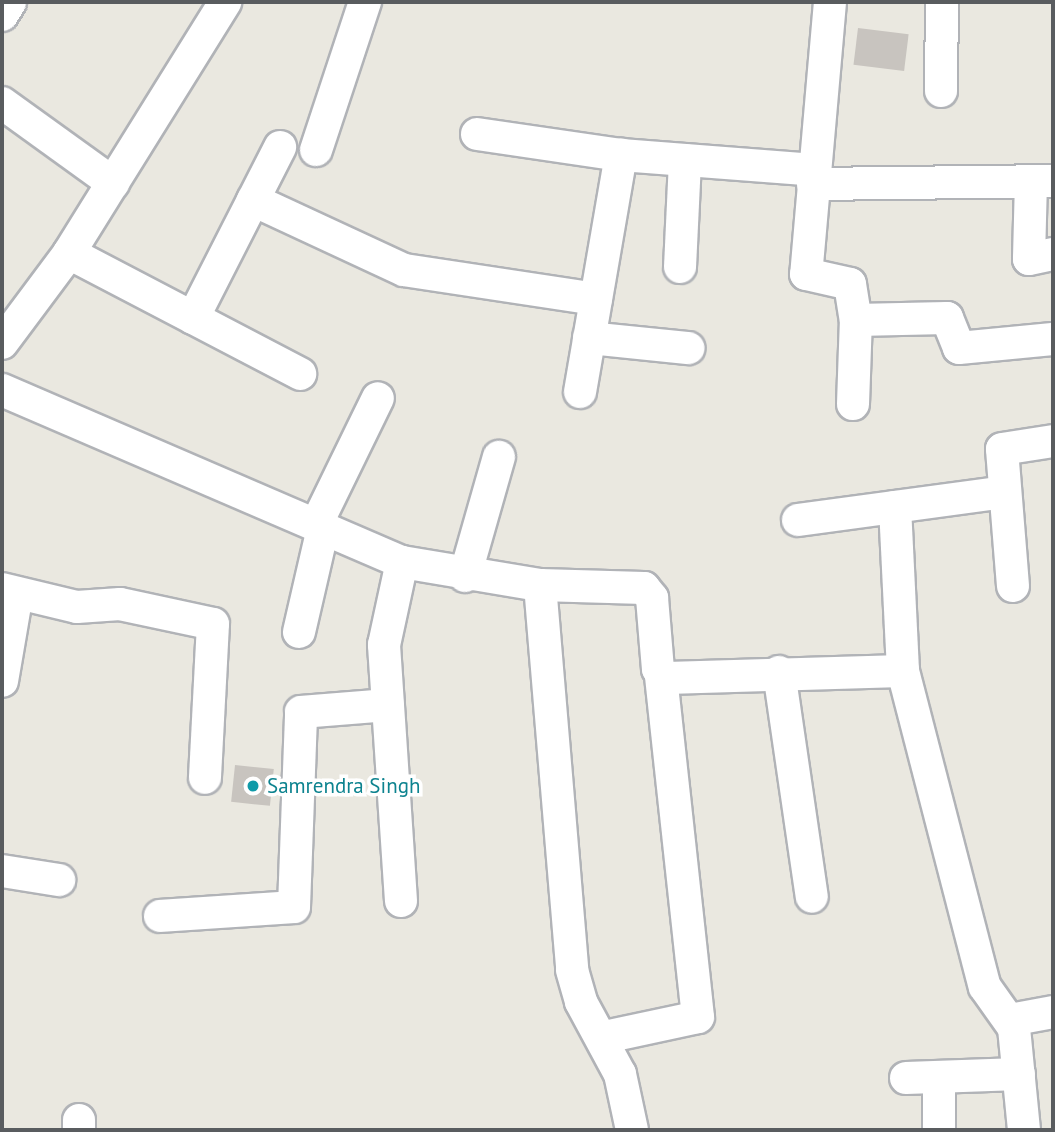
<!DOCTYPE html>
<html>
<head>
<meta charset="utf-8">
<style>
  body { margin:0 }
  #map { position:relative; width:1055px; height:1132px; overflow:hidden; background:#eae8e0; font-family:"PT Sans",sans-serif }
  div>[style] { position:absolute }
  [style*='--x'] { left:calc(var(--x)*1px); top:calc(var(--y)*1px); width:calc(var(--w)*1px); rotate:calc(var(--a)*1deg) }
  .building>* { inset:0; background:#c8c4bf; transform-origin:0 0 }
  .roads { filter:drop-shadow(2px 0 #b1b3b7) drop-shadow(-2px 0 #b1b3b7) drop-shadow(0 2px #b1b3b7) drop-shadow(0 -2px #b1b3b7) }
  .minor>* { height:32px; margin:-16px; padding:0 16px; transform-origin:16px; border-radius:16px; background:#fff }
  .dots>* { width:19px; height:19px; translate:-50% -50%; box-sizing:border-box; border:4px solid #fff; border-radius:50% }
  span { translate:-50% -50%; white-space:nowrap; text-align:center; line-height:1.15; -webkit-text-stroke:7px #fff; paint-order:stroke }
  .culture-label { font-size:21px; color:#0d838f }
  .left { translate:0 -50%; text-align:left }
  .frame { position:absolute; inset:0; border:4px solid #595c5f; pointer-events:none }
</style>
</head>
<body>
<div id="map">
  <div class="building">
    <i style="left:858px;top:28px;width:51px;height:37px;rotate:7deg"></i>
    <i style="left:235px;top:765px;width:39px;height:37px;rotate:6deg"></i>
  </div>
  <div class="roads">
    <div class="minor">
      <i style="--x:830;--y:2;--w:273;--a:95"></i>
      <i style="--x:806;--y:274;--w:45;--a:12.8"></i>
      <i style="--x:850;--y:284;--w:36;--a:81"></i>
      <i style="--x:856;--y:320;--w:91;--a:-1.3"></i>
      <i style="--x:947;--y:318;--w:32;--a:68"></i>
      <i style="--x:959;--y:348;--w:94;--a:-5.5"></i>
      <i style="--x:2;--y:15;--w:15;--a:-58"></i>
      <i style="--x:941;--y:91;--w:89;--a:-89.4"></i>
      <i style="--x:2;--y:103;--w:137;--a:35.8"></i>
      <i style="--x:477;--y:134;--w:146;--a:8.3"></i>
      <i style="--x:621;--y:155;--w:194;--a:4.4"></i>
      <i style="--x:316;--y:150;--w:156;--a:-71.7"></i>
      <i style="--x:1031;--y:181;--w:78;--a:91.5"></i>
      <i style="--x:1029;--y:259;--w:25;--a:-12"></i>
      <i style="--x:813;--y:184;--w:240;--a:-0.7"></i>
      <i style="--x:253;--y:200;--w:166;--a:24.9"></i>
      <i style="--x:404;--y:270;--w:194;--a:8.6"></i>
      <i style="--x:69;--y:253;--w:261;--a:27.6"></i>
      <i style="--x:680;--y:267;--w:107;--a:-87.3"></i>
      <i style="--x:193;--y:318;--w:192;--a:-63"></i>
      <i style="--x:589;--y:338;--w:100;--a:5.8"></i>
      <i style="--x:2;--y:343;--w:112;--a:-53.3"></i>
      <i style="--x:69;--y:253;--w:296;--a:-58.1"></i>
      <i style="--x:2;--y:390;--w:435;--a:23.3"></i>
      <i style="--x:402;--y:562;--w:140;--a:9.5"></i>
      <i style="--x:540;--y:585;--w:104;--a:1.7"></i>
      <i style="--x:644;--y:588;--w:13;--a:51"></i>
      <i style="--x:652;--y:598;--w:71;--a:85.2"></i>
      <i style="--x:658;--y:669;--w:12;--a:48"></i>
      <i style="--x:666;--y:678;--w:237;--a:-1.7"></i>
      <i style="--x:903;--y:671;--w:326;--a:75.5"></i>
      <i style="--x:985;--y:987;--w:50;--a:54.7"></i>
      <i style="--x:1014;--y:1028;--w:102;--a:84.4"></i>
      <i style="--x:580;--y:392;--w:241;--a:-80.2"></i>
      <i style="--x:853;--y:404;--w:84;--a:-88"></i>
      <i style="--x:895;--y:507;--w:164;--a:87.2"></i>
      <i style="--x:798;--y:520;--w:208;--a:-7.7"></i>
      <i style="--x:316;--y:525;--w:141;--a:-64"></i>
      <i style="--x:465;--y:576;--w:124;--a:-74.1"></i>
      <i style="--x:540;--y:585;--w:386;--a:85.2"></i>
      <i style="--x:572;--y:970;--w:33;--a:74"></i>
      <i style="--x:581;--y:1002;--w:82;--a:61.6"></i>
      <i style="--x:620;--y:1074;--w:57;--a:77.9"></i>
      <i style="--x:1013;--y:586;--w:137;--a:-94.6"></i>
      <i style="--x:1002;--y:449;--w:52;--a:-8.9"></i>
      <i style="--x:2;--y:589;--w:77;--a:13.5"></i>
      <i style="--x:77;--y:607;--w:43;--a:-4"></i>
      <i style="--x:120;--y:604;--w:95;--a:12.1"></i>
      <i style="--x:213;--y:624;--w:154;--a:93"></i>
      <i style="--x:299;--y:632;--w:107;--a:-77"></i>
      <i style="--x:779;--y:672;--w:227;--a:81.7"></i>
      <i style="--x:2;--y:681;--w:89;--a:-80.3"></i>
      <i style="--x:2;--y:871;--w:58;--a:9"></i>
      <i style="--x:401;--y:901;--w:257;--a:-93.8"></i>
      <i style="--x:384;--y:645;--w:85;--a:-77.8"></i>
      <i style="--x:160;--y:916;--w:134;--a:-3.8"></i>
      <i style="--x:294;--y:907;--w:195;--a:-87.9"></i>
      <i style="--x:301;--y:712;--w:87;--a:-4.6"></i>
      <i style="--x:1010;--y:1020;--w:44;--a:-10.5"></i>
      <i style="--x:605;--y:1037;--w:95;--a:-12.1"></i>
      <i style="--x:698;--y:1017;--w:344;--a:-96.2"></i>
      <i style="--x:906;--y:1078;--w:113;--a:-2"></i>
      <i style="--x:79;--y:1130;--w:10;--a:-90"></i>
      <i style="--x:939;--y:1130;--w:53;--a:-90"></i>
    </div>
  </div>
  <div class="dots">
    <i style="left:253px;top:786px;background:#0f9aa8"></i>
  </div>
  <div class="culture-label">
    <span class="left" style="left:267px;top:786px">Samrendra Singh</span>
  </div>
  <div class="frame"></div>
</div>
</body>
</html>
